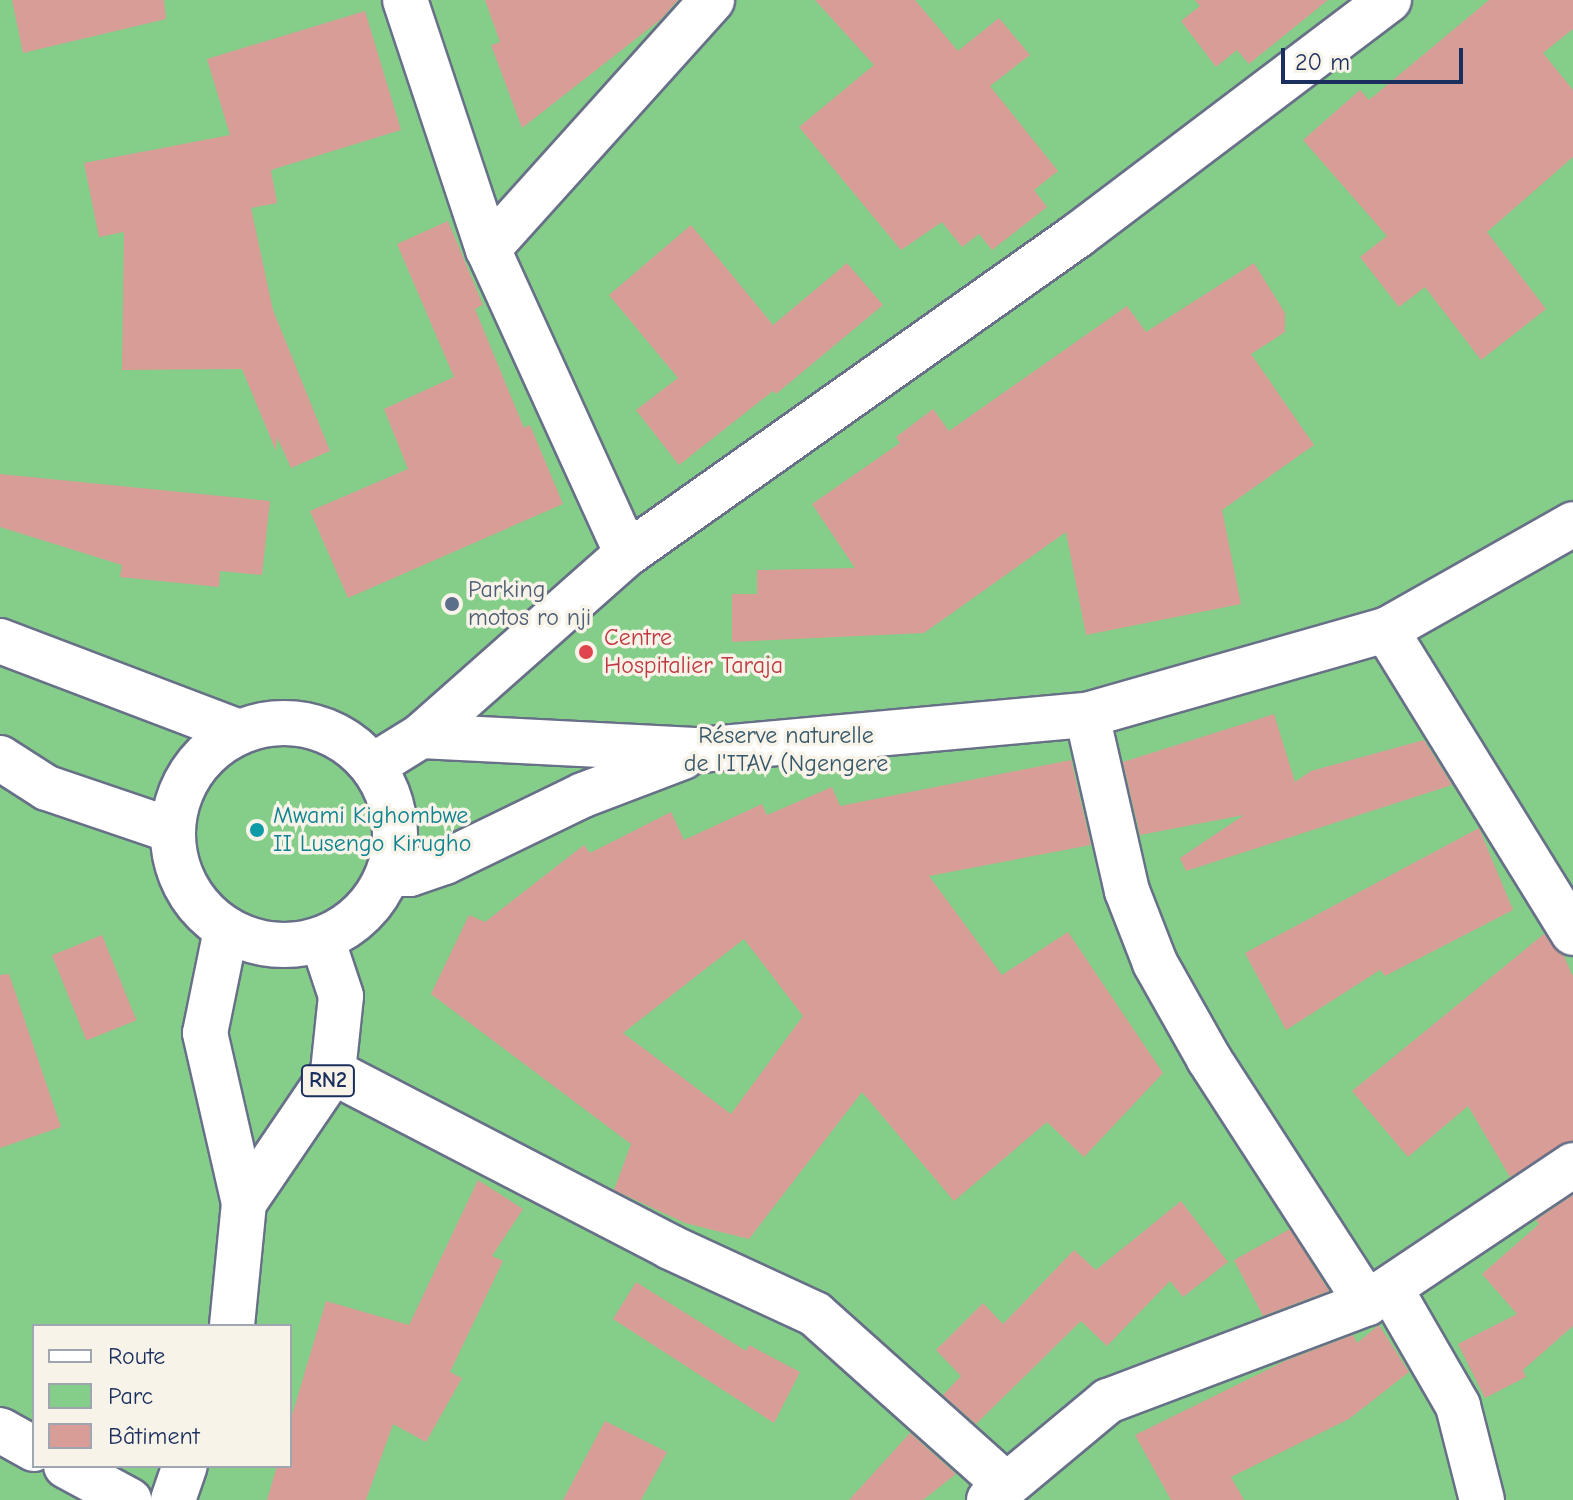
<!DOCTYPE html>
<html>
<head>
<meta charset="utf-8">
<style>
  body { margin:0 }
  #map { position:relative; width:1573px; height:1500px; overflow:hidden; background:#f3e9d4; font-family:"Comic Neue",sans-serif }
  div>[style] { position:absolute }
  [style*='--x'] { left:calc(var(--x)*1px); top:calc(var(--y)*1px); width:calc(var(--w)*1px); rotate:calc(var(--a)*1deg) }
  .green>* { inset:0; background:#85ce8a }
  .building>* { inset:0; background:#d79d96; transform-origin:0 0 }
  .roads { filter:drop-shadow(2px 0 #677087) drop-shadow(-2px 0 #677087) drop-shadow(0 2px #677087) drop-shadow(0 -2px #677087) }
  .minor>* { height:44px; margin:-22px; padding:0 22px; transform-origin:22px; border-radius:22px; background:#fff }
  .major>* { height:44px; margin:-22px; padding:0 22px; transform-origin:22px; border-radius:22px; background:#fff }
  .highway>* { height:44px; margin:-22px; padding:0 22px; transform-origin:22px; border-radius:22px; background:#fff }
  .highway>.ring { margin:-22px; padding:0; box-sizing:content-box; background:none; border:44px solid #fff; border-radius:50% }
  .dots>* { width:22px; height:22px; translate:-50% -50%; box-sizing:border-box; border:4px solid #f7f3e8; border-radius:50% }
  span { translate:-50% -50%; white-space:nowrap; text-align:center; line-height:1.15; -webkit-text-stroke:7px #f7f3e8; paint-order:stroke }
  .shield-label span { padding:2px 6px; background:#f7f3e8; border:2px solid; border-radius:6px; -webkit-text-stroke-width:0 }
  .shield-label { font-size:22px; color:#1b2f5e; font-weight:700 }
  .service-label { font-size:24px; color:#4e5e75 }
  .left { translate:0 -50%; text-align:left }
  .health-label { font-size:24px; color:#be3a42 }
  .park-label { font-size:24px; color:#365769 }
  .culture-label { font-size:24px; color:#0d838f }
  .legend { position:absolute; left:32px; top:1324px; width:260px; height:144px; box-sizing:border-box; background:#f7f3e8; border:2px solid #9fa5b1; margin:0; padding:10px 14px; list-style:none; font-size:24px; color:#1b2f5e }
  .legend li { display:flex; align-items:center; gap:16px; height:40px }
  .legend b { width:40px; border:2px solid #9fa5b1 }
  .scale { position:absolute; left:1281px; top:48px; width:182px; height:36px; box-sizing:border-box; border:4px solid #1b2f5e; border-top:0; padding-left:10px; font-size:24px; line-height:28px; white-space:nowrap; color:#1b2f5e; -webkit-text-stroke:6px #f7f3e8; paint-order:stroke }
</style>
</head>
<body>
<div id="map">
  <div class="green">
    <i style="clip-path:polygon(evenodd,0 0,1573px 0,1573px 1500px,0 1500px,0 0,34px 1326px,290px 1326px,290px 1466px,34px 1466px,34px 1326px)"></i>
  </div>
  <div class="building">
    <i style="clip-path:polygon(12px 0,164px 0,166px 19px,23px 53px)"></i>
    <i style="clip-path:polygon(485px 0,678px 0,660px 20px,522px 128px,491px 45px,500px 42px)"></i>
    <i style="clip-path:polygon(815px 0,915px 0,958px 51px,999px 18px,1030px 55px,990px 86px,1058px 171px,1034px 190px,1047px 207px,992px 250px,979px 234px,962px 247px,942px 222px,901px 250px,799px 127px,874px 65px)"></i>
    <i style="clip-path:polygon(1195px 0,1328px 0,1249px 64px,1237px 50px,1216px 67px,1181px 21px,1200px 6px)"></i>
    <i style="clip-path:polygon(1489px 0,1573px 0,1573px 29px,1543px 53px,1573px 90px,1573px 157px,1487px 232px,1546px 309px,1481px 360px,1425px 287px,1399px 307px,1360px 257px,1387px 236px,1303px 140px,1360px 90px,1369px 100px)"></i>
    <i style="clip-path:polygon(365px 11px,401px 130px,271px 170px,277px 203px,251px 208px,273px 310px,330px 451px,291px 468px,277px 437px,276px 451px,242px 369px,122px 370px,124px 232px,99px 237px,84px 163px,230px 135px,207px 59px)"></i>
    <i style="clip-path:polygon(448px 221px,483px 305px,475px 309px,524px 428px,530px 425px,563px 504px,348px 598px,310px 511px,408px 469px,384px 409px,454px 377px,397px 244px)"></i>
    <i style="clip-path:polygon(691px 225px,773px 325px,847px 263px,883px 305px,776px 394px,773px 391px,679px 465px,636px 410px,678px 378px,609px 295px)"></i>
    <i style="clip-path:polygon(1254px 263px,1285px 313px,1285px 332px,1251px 354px,1314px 445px,1222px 510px,1241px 604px,1086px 635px,1066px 532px,924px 633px,732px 642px,732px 594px,757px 594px,757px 570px,855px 568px,812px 504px,900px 443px,896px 437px,933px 409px,949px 431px,1127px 306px,1146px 332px)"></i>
    <i style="clip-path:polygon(0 474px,270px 501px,262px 575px,220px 571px,219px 587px,120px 577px,122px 565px,0 527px)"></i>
    <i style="clip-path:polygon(1274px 714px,1295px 782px,1311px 771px,1424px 740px,1452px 785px,1186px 871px,1180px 858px,1244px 815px,1140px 835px,1123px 762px)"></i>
    <i style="clip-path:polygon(evenodd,1071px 760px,1091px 845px,929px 876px,1002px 975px,1068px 932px,1163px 1073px,1084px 1157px,1047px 1122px,954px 1201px,862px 1092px,749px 1239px,685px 1223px,614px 1190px,631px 1144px,431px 994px,469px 915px,485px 922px,584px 845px,590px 853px,671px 812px,684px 840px,762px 804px,767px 815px,832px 787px,840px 806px,1071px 760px,744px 939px,803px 1016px,731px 1114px,623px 1033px,744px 939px)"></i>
    <i style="clip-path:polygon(1479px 828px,1513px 910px,1385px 976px,1380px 970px,1286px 1030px,1245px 953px)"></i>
    <i style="clip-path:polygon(1544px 934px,1564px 956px,1573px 977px,1573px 1140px,1510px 1177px,1468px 1106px,1408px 1157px,1352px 1091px)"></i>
    <i style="left:102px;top:935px;width:92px;height:54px;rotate:68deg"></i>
    <i style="clip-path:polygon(9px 974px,61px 1127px,0 1148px,0 975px)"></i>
    <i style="clip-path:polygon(478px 1180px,523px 1209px,492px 1256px,503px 1261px,450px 1372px,462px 1378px,426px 1442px,393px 1424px,366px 1500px,267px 1500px,277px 1466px,290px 1466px,290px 1422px,326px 1301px,409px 1325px)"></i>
    <i style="clip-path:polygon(1573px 1195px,1573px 1326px,1523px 1370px,1526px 1377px,1485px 1398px,1458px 1344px,1517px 1314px,1482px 1274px,1539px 1224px,1536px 1220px)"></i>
    <i style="clip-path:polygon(1181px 1201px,1228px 1262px,1183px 1297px,1170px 1281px,1107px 1346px,1081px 1321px,976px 1424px,943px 1395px,961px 1376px,936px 1350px,983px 1303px,1003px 1324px,1074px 1250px,1096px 1270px)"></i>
    <i style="clip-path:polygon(1290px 1229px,1329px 1291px,1263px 1316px,1234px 1260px)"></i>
    <i style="clip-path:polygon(636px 1282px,746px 1351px,749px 1345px,800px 1372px,774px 1423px,613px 1319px)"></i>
    <i style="clip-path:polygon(1379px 1325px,1409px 1372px,1349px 1419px,1231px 1477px,1244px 1500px,1171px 1500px,1135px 1435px,1285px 1361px,1353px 1335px,1357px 1343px)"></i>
    <i style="clip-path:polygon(605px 1421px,667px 1452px,641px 1500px,563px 1500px)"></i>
    <i style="clip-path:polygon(910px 1433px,956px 1474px,923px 1500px,849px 1500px)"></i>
  </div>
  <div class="roads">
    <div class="minor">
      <i style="--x:405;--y:0;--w:262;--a:71.6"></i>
      <i style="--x:488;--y:249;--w:335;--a:65.5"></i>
      <i style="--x:488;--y:249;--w:335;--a:-48"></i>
      <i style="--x:1386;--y:630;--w:356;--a:58.3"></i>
      <i style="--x:1087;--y:715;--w:180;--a:77.2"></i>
      <i style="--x:1127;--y:891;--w:77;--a:68.7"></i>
      <i style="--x:1155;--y:963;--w:110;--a:60.6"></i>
      <i style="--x:1209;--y:1059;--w:291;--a:57.1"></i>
      <i style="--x:421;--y:736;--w:275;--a:-41.5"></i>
      <i style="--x:627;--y:554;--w:552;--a:-35.27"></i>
      <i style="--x:1078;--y:235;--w:390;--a:-37.1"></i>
      <i style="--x:333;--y:1072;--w:380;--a:27.4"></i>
      <i style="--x:670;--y:1247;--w:160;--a:24.8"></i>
      <i style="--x:815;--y:1314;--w:255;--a:41.8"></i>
      <i style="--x:1390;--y:1288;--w:136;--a:60"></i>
      <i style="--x:1458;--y:1406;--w:97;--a:75.7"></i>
      <i style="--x:0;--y:1430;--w:39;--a:29"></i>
      <i style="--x:66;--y:1466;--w:72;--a:28.4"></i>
      <i style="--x:989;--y:1500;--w:155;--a:-39.8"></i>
      <i style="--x:1108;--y:1401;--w:277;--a:-20.7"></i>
      <i style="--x:1367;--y:1303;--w:248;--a:-33.8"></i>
    </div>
    <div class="major">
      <i style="--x:374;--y:765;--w:55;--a:-31.7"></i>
      <i style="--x:421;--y:736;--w:279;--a:2.9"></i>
      <i style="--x:700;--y:750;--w:389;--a:-5.2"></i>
      <i style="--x:1087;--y:715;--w:311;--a:-15.9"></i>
      <i style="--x:1386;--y:630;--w:215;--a:-29.5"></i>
      <i style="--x:389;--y:874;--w:21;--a:0"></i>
      <i style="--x:410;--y:874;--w:37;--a:-19"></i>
      <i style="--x:445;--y:862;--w:153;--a:-25.9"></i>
      <i style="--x:583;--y:795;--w:107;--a:-20.8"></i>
    </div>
    <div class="highway">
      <i style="--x:0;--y:641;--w:254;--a:20.8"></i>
      <i class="ring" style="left:173px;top:723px;width:178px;height:178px"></i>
      <i style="--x:0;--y:758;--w:56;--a:32.6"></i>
      <i style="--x:47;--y:788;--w:131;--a:18.7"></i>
      <i style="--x:226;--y:930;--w:105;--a:101.5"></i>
      <i style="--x:205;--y:1033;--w:174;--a:77.1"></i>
      <i style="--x:244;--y:1203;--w:124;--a:95.6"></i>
      <i style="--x:244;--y:1203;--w:158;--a:-55.8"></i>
      <i style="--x:333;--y:1072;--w:76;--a:-84"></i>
      <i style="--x:341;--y:996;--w:60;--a:-108.4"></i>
      <i style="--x:173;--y:1500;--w:36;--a:-71"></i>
    </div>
  </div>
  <div class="dots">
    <i style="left:452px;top:604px;background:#5c6f8a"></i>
    <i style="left:586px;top:652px;background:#e0444e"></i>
    <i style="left:257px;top:830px;background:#0f9aa8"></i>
  </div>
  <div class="shield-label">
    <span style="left:328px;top:1081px">RN2</span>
  </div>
  <div class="service-label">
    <span class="left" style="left:468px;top:604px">Parking<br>motos ro nji</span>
  </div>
  <div class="health-label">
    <span class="left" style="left:604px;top:652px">Centre<br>Hospitalier Taraja</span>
  </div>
  <div class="park-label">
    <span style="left:786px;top:750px">Réserve naturelle<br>de l'ITAV (Ngengere</span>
  </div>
  <div class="culture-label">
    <span class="left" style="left:273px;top:830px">Mwami Kighombwe<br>II Lusengo Kirugho</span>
  </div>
  <ul class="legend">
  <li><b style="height:10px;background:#fff"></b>Route</li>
  <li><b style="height:22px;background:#85ce8a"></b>Parc</li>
  <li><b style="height:22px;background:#d79d96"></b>Bâtiment</li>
  </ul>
  <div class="scale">20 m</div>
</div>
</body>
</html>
